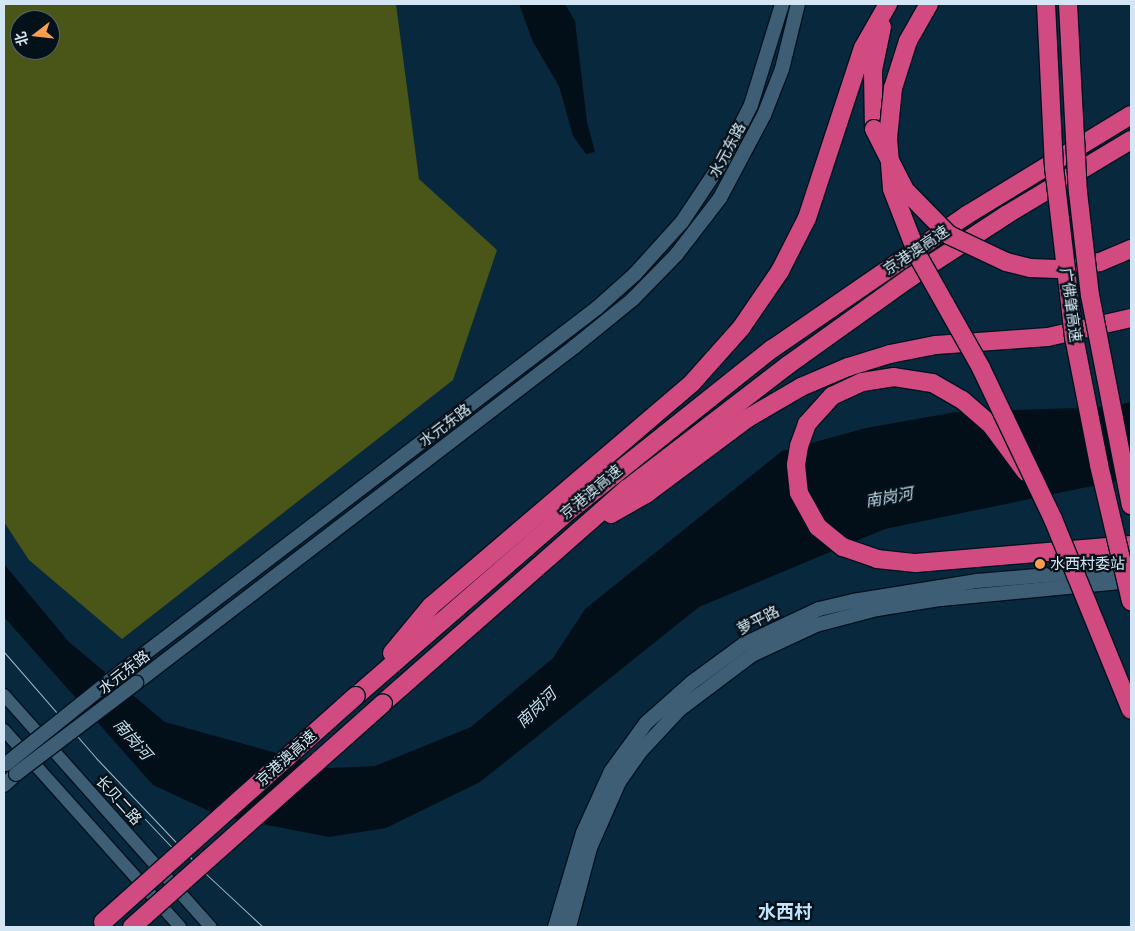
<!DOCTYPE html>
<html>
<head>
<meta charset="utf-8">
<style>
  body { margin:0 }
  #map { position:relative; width:1135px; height:931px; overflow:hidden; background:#08293d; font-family:Barlow,"Noto Sans SC",sans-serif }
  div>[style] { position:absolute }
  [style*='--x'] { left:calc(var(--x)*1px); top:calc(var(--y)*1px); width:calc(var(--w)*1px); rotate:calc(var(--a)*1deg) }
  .forest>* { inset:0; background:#4a5518 }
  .water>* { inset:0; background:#030f18 }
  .roads { filter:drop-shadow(1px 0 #00111f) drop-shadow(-1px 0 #00111f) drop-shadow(0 1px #00111f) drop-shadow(0 -1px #00111f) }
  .tertiary>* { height:12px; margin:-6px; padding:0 6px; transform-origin:6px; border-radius:6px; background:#3d5e74 }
  .secondary>* { height:14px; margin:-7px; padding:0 7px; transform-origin:7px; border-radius:7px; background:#3d5e74 }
  .motorway>* { height:18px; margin:-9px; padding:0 9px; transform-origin:9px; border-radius:9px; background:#d14b80 }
  .tram>* { height:1px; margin:-0.5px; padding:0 0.5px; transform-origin:0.5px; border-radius:0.5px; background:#a5bac9 }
  .bridges { filter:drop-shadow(1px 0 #00111f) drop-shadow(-1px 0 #00111f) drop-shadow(0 1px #00111f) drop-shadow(0 -1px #00111f) }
  .secondary-bridge>* { height:14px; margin:-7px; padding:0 7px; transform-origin:7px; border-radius:7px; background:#3d5e74 }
  .motorway-bridge>* { height:18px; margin:-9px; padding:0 9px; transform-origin:9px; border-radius:9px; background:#d14b80 }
  .dots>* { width:14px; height:14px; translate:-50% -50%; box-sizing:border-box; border:2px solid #051119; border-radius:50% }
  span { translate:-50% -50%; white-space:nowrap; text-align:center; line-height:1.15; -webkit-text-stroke:4.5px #051119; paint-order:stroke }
  .street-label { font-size:15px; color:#d4e6f3 }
  .poi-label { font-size:15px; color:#d4e6f3 }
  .left { translate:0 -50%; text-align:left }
  .water-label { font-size:16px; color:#c6ddee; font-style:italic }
  .quarter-label { font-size:18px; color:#c0e4fe; font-weight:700 }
  .frame { position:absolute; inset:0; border:5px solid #d4e6f3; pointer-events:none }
  .north { position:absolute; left:10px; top:10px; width:50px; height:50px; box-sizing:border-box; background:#051119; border:1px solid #586670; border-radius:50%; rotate:254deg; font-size:14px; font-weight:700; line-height:20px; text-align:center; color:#d4e6f3 }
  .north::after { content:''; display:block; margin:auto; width:18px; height:22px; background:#fa9f4f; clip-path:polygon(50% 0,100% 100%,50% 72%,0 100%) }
</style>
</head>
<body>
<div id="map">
  <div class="forest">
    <i style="clip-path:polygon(evenodd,4px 4px,396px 4px,419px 179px,497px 250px,453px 380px,122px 639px,29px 560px,4px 522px,4px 4px,20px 20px,50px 20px,50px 50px,20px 50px,20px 20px)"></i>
  </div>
  <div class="water">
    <i style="clip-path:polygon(519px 4px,565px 4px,575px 21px,587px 122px,595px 152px,586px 154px,573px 136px,559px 86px,533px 42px)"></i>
    <i style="clip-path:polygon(1131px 402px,1131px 478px,885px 529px,699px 607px,480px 782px,386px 828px,329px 837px,220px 816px,153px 785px,4px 617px,4px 564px,69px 642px,165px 722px,330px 768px,375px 766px,471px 727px,553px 658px,585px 609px,782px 451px,866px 428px,956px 412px,1110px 407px)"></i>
  </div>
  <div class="roads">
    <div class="tertiary">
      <i style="--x:4;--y:695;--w:311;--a:48.3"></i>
      <i style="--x:4;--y:730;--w:264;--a:48.2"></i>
    </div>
    <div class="secondary">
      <i style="--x:126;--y:668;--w:593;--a:-37.39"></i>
      <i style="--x:597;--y:308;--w:51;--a:-41.8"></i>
      <i style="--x:635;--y:274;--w:70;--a:-47.9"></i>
      <i style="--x:682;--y:222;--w:72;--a:-56.3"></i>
      <i style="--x:722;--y:162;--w:64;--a:-63"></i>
      <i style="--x:751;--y:105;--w:106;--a:-72.9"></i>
      <i style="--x:136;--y:683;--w:552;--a:-37.49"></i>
      <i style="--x:574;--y:347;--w:76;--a:-39.1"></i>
      <i style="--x:633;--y:299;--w:62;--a:-45.7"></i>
      <i style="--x:676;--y:255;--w:72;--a:-52.3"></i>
      <i style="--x:720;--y:198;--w:94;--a:-62.1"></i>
      <i style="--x:764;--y:115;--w:49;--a:-68.6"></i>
      <i style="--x:782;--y:69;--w:67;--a:-76.2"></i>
      <i style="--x:4;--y:785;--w:16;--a:-43"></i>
      <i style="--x:555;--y:927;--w:98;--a:-73.4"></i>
      <i style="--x:583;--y:833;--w:68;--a:-65.7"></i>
      <i style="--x:611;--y:771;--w:59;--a:-53.9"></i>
      <i style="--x:646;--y:723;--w:60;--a:-41.6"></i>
      <i style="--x:691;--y:683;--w:66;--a:-36.3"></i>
      <i style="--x:744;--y:644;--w:83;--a:-25"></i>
      <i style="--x:819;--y:609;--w:35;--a:-13"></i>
      <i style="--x:853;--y:601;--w:126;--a:-9.2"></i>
      <i style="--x:977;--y:581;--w:155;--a:-4.8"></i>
      <i style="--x:569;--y:927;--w:82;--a:-75.1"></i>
      <i style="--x:590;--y:848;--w:72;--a:-66.3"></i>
      <i style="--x:619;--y:782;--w:37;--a:-55"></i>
      <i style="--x:640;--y:752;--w:57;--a:-47.1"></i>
      <i style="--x:679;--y:710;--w:91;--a:-37"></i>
      <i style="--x:752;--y:655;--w:71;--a:-25.1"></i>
      <i style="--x:816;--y:625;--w:63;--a:-14.7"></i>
      <i style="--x:877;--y:609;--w:65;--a:-8.9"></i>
      <i style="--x:941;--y:599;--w:191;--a:-5.4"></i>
    </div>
    <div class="motorway">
      <i style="--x:874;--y:129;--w:59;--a:-91"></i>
      <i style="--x:873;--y:70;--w:44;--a:-78.2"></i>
      <i style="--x:1064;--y:269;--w:37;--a:-11"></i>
      <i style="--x:1100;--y:262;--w:34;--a:-23"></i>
      <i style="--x:1026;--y:472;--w:59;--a:-126.7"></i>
      <i style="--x:991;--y:425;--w:38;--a:-139"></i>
      <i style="--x:962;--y:400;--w:34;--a:-150"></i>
      <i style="--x:932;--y:383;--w:38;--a:-171"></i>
      <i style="--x:894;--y:377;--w:32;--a:171"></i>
      <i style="--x:862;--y:382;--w:33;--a:155"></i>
      <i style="--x:832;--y:396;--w:38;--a:132"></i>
      <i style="--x:807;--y:424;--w:23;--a:110"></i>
      <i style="--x:799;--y:446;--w:19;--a:99"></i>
      <i style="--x:796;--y:465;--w:28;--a:84"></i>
      <i style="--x:799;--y:493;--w:39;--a:61"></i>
      <i style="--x:818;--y:527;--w:32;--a:39"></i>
      <i style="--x:843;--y:547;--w:36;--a:19"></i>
      <i style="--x:877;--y:559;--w:39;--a:6"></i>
      <i style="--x:916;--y:563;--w:216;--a:-4.8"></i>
      <i style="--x:611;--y:514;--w:40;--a:-29.7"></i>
      <i style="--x:646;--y:494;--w:127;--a:-36.7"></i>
      <i style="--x:748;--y:418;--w:61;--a:-30.3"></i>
      <i style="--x:801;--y:387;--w:51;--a:-23.1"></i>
      <i style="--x:848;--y:367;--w:44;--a:-17.2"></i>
      <i style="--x:890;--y:354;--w:47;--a:-11.1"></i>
      <i style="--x:936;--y:345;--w:112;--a:-4.1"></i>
      <i style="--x:1048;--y:337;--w:85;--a:-12.9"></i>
      <i style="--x:392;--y:653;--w:61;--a:-50.3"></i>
      <i style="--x:431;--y:606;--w:343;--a:-40.5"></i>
      <i style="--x:692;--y:383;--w:74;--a:-48.3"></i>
      <i style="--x:741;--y:328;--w:69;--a:-55.6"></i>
      <i style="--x:780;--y:271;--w:59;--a:-63"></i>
      <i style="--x:807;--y:218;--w:179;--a:-71.8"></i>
      <i style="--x:863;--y:48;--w:51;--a:-60.4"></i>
      <i style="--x:356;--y:696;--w:277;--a:-41"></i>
      <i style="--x:565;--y:514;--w:265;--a:-38.6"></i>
      <i style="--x:772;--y:349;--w:237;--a:-34.5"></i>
      <i style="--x:967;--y:215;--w:192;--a:-31.4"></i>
      <i style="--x:383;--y:703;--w:325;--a:-41.3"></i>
      <i style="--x:627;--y:489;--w:203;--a:-37.6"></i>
      <i style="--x:788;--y:365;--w:151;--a:-35.6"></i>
      <i style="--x:911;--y:277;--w:113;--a:-33.1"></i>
      <i style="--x:1006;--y:215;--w:146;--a:-31"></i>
    </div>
  </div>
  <div class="tram">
    <i style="--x:4;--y:652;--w:140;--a:49"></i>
    <i style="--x:96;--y:758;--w:160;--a:46.5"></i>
    <i style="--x:206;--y:874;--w:78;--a:42.9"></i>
    <i style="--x:145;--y:819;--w:52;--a:46.5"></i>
  </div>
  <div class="bridges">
    <div class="secondary-bridge">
      <i style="--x:6;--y:764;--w:154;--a:-38.7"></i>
      <i style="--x:16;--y:774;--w:151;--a:-37.2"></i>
    </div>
    <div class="motorway-bridge">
      <i style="--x:929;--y:4;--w:43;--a:119.6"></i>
      <i style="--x:908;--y:41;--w:49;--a:107.7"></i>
      <i style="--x:893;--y:88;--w:50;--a:95.7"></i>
      <i style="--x:888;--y:138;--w:51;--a:85.5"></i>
      <i style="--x:892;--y:189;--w:72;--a:68.8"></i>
      <i style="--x:918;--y:256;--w:129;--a:60.6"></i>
      <i style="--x:981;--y:368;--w:167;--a:64.5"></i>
      <i style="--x:1053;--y:519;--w:206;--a:67.8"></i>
      <i style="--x:1046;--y:4;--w:163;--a:87.2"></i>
      <i style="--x:1054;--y:167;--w:171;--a:83.3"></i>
      <i style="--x:1074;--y:337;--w:130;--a:78.9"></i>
      <i style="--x:1099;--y:465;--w:140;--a:76.8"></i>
      <i style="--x:1068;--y:4;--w:188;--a:87"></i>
      <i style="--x:1078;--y:192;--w:104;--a:83.4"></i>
      <i style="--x:1090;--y:295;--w:214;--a:79"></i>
      <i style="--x:874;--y:129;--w:68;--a:63.1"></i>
      <i style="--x:905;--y:190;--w:63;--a:45.6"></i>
      <i style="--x:949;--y:235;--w:63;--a:25.3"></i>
      <i style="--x:1006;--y:262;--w:25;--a:14"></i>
      <i style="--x:1030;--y:268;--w:34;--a:2"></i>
      <i style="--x:103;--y:922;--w:339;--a:-41.8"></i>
      <i style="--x:132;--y:927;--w:336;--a:-41.7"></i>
    </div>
  </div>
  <div class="dots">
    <i style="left:1040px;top:564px;background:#fa9f4f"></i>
  </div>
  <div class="street-label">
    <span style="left:727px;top:150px;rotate:-62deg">水元东路</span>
    <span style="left:916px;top:250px;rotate:-34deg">京港澳高速</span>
    <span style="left:1071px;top:305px;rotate:82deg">广佛肇高速</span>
    <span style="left:445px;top:425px;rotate:-37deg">水元东路</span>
    <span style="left:591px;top:492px;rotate:-40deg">京港澳高速</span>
    <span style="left:758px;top:620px;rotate:-27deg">萝平路</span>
    <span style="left:124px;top:672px;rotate:-38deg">水元东路</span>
    <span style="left:286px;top:758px;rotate:-42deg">京港澳高速</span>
    <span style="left:119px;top:800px;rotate:48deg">长贝二路</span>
  </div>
  <div class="poi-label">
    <span class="left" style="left:1050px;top:564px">水西村委站</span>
  </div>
  <div class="water-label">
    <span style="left:889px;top:497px;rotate:-10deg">南岗河</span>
    <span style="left:536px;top:708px;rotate:-44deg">南岗河</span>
    <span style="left:133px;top:739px;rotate:49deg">南岗河</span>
  </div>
  <div class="quarter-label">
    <span style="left:785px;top:911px">水西村</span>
  </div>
  <div class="frame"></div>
  <div class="north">北</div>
</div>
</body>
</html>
